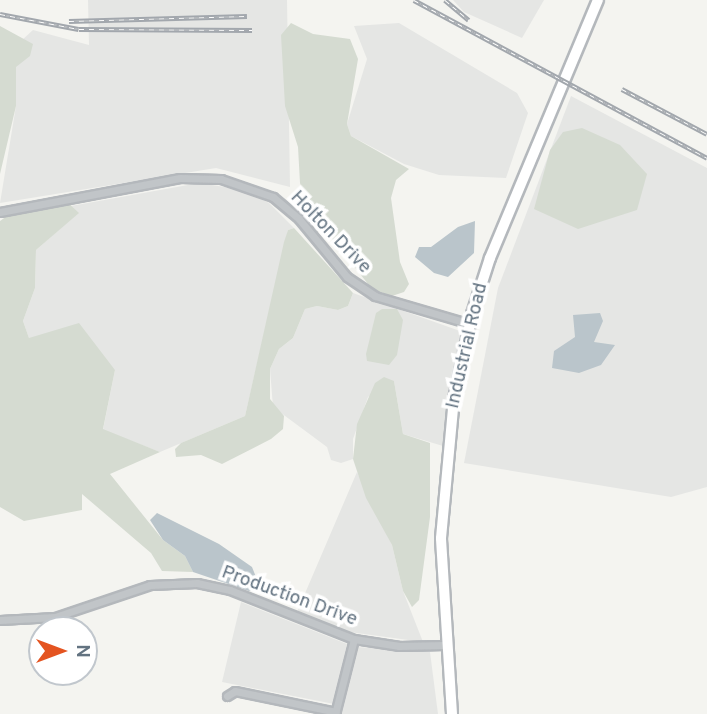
<!DOCTYPE html>
<html>
<head>
<meta charset="utf-8">
<style>
  body { margin:0 }
  #map { position:relative; width:707px; height:714px; overflow:hidden; background:#f4f4f0; font-family:Overpass,sans-serif }
  div>[style] { position:absolute }
  [style*='--x'] { left:calc(var(--x)*1px); top:calc(var(--y)*1px); width:calc(var(--w)*1px); rotate:calc(var(--a)*1deg) }
  .built>* { inset:0; background:#e5e6e4 }
  .green>* { inset:0; background:#d5dbd1 }
  .water>* { inset:0; background:#bac5cb }
  .roads { filter:drop-shadow(2px 0 #b4b8bc) drop-shadow(-2px 0 #b4b8bc) drop-shadow(0 2px #b4b8bc) drop-shadow(0 -2px #b4b8bc) }
  .minor>* { height:7px; margin:-3.5px; padding:0 3.5px; transform-origin:3.5px; border-radius:3.5px; background:#c1c5c8 }
  .major>* { height:10px; margin:-5px; padding:0 5px; transform-origin:5px; border-radius:5px; background:#fff }
  .rail>* { height:4.5px; margin-top:-2.25px; transform-origin:0; background:repeating-linear-gradient(90deg,#fff 0 5px,#a2a7ad 0 10px); box-sizing:border-box; border-block:2px solid #a2a7ad }
  span { translate:-50% -50%; white-space:nowrap; text-align:center; line-height:1.15; -webkit-text-stroke:7px #fff; paint-order:stroke }
  .street-label { font-size:19px; color:#637381 }
  .north { position:absolute; left:28px; top:616px; width:70px; height:70px; box-sizing:border-box; background:#fff; border:2px solid #c1c7cd; border-radius:50%; rotate:90deg; font-size:19px; font-weight:700; line-height:28px; text-align:center; color:#637381 }
  .north::after { content:''; display:block; margin:auto; width:24px; height:32px; background:#e45420; clip-path:polygon(50% 0,100% 100%,50% 72%,0 100%) }
</style>
</head>
<body>
<div id="map">
  <div class="built">
    <i style="clip-path:polygon(88px 0,287px 0,290px 187px,216px 168px,0 203px,16px 106px,10px 51px,33px 30px,89px 45px)"></i>
    <i style="clip-path:polygon(453px 0,544px 0,522px 38px,464px 12px)"></i>
    <i style="clip-path:polygon(399px 23px,517px 93px,528px 113px,506px 178px,439px 175px,404px 164px,351px 136px,347px 124px,367px 59px,354px 26px)"></i>
    <i style="clip-path:polygon(571px 96px,707px 168px,707px 487px,671px 497px,464px 463px,498px 288px)"></i>
    <i style="clip-path:polygon(199px 183px,244px 190px,269px 203px,294px 228px,288px 230px,245px 416px,160px 452px,103px 430px,115px 370px,29px 338px,23px 321px,35px 288px,36px 250px,78px 213px,71px 206px)"></i>
    <i style="clip-path:polygon(353px 293px,460px 331px,443px 446px,403px 434px,394px 381px,368px 397px,353px 439px,353px 459px,341px 463px,331px 460px,327px 447px,273px 407px,270px 369px,279px 349px,293px 338px,305px 309px,317px 306px,338px 310px,348px 306px)"></i>
    <i style="clip-path:polygon(357px 472px,392px 545px,403px 591px,423px 642px,342px 631px,297px 612px)"></i>
    <i style="clip-path:polygon(241px 602px,347px 644px,334px 704px,222px 682px)"></i>
    <i style="clip-path:polygon(356px 647px,430px 652px,438px 714px,341px 714px)"></i>
  </div>
  <div class="green">
    <i style="clip-path:polygon(291px 23px,313px 34px,350px 39px,358px 59px,347px 124px,351px 136px,409px 169px,396px 180px,391px 198px,400px 262px,409px 284px,404px 292px,392px 296px,372px 289px,318px 221px,305px 198px,300px 183px,298px 147px,285px 106px,281px 35px)"></i>
    <i style="clip-path:polygon(0 26px,33px 44px,30px 56px,16px 67px,16px 106px,0 174px)"></i>
    <i style="clip-path:polygon(582px 128px,620px 145px,647px 174px,637px 210px,578px 229px,534px 209px,550px 150px,563px 132px)"></i>
    <i style="clip-path:polygon(65px 200px,79px 213px,36px 250px,35px 288px,23px 321px,29px 338px,79px 323px,115px 370px,103px 429px,160px 452px,110px 474px,163px 540px,185px 556px,193px 572px,162px 571px,151px 553px,82px 494px,82px 510px,24px 521px,0 507px,0 221px,17px 209px)"></i>
    <i style="clip-path:polygon(294px 228px,353px 293px,348px 306px,338px 310px,317px 306px,305px 309px,293px 338px,279px 349px,270px 369px,270px 399px,284px 416px,283px 429px,271px 439px,222px 464px,201px 455px,176px 457px,175px 449px,181px 443px,245px 416px,284px 242px,288px 230px)"></i>
    <i style="clip-path:polygon(382px 309px,397px 309px,403px 320px,397px 355px,389px 365px,367px 361px,366px 354px,376px 313px)"></i>
    <i style="clip-path:polygon(384px 377px,394px 381px,403px 434px,430px 443px,430px 517px,419px 600px,412px 607px,403px 591px,392px 545px,366px 498px,353px 459px,357px 424px,375px 383px)"></i>
  </div>
  <div class="water">
    <i style="clip-path:polygon(475px 221px,474px 253px,448px 277px,434px 273px,415px 257px,419px 247px,431px 247px,458px 227px)"></i>
    <i style="clip-path:polygon(600px 313px,603px 321px,594px 342px,615px 345px,601px 365px,579px 373px,552px 368px,554px 351px,575px 337px,573px 315px)"></i>
    <i style="clip-path:polygon(157px 513px,219px 544px,252px 567px,260px 587px,249px 591px,193px 572px,185px 556px,163px 540px,150px 520px)"></i>
  </div>
  <div class="roads">
    <div class="minor">
      <i style="--x:0;--y:212;--w:183;--a:-10.7"></i>
      <i style="--x:180;--y:178;--w:41;--a:1.4"></i>
      <i style="--x:221;--y:179;--w:55;--a:19.1"></i>
      <i style="--x:273;--y:197;--w:34;--a:40"></i>
      <i style="--x:299;--y:219;--w:75;--a:50.4"></i>
      <i style="--x:347;--y:277;--w:34;--a:34"></i>
      <i style="--x:375;--y:296;--w:99;--a:16.4"></i>
      <i style="--x:0;--y:620;--w:55;--a:-3.1"></i>
      <i style="--x:55;--y:617;--w:100;--a:-18.6"></i>
      <i style="--x:150;--y:585;--w:47;--a:-2.4"></i>
      <i style="--x:197;--y:583;--w:34;--a:12"></i>
      <i style="--x:230;--y:590;--w:133;--a:21.6"></i>
      <i style="--x:354;--y:639;--w:46;--a:8.8"></i>
      <i style="--x:399;--y:646;--w:46;--a:-1.2"></i>
      <i style="--x:227;--y:696;--w:9;--a:-32"></i>
      <i style="--x:235;--y:691;--w:103;--a:11.7"></i>
      <i style="--x:335;--y:714;--w:77;--a:-75.8"></i>
    </div>
    <div class="major">
      <i style="--x:452;--y:714;--w:176;--a:-93.6"></i>
      <i style="--x:441;--y:538;--w:140;--a:-84.7"></i>
      <i style="--x:454;--y:399;--w:87;--a:-78"></i>
      <i style="--x:472;--y:314;--w:59;--a:-72.2"></i>
      <i style="--x:490;--y:258;--w:280;--a:-67.3"></i>
    </div>
  </div>
  <div class="rail">
    <i style="--x:414;--y:0;--w:333;--a:28.3"></i>
    <i style="--x:445;--y:0;--w:31;--a:40"></i>
    <i style="--x:0;--y:14;--w:80;--a:10.8"></i>
    <i style="--x:79;--y:29;--w:173;--a:0.3"></i>
    <i style="--x:69;--y:21;--w:178;--a:-1.6"></i>
    <i style="--x:622;--y:89;--w:96;--a:27.9"></i>
  </div>
  <div class="street-label">
    <span style="left:330px;top:233px;rotate:46deg">Holton Drive</span>
    <span style="left:468px;top:346px;rotate:-77deg">Industrial Road</span>
    <span style="left:289px;top:597px;rotate:20deg">Production Drive</span>
  </div>
  <div class="north">N</div>
</div>
</body>
</html>
